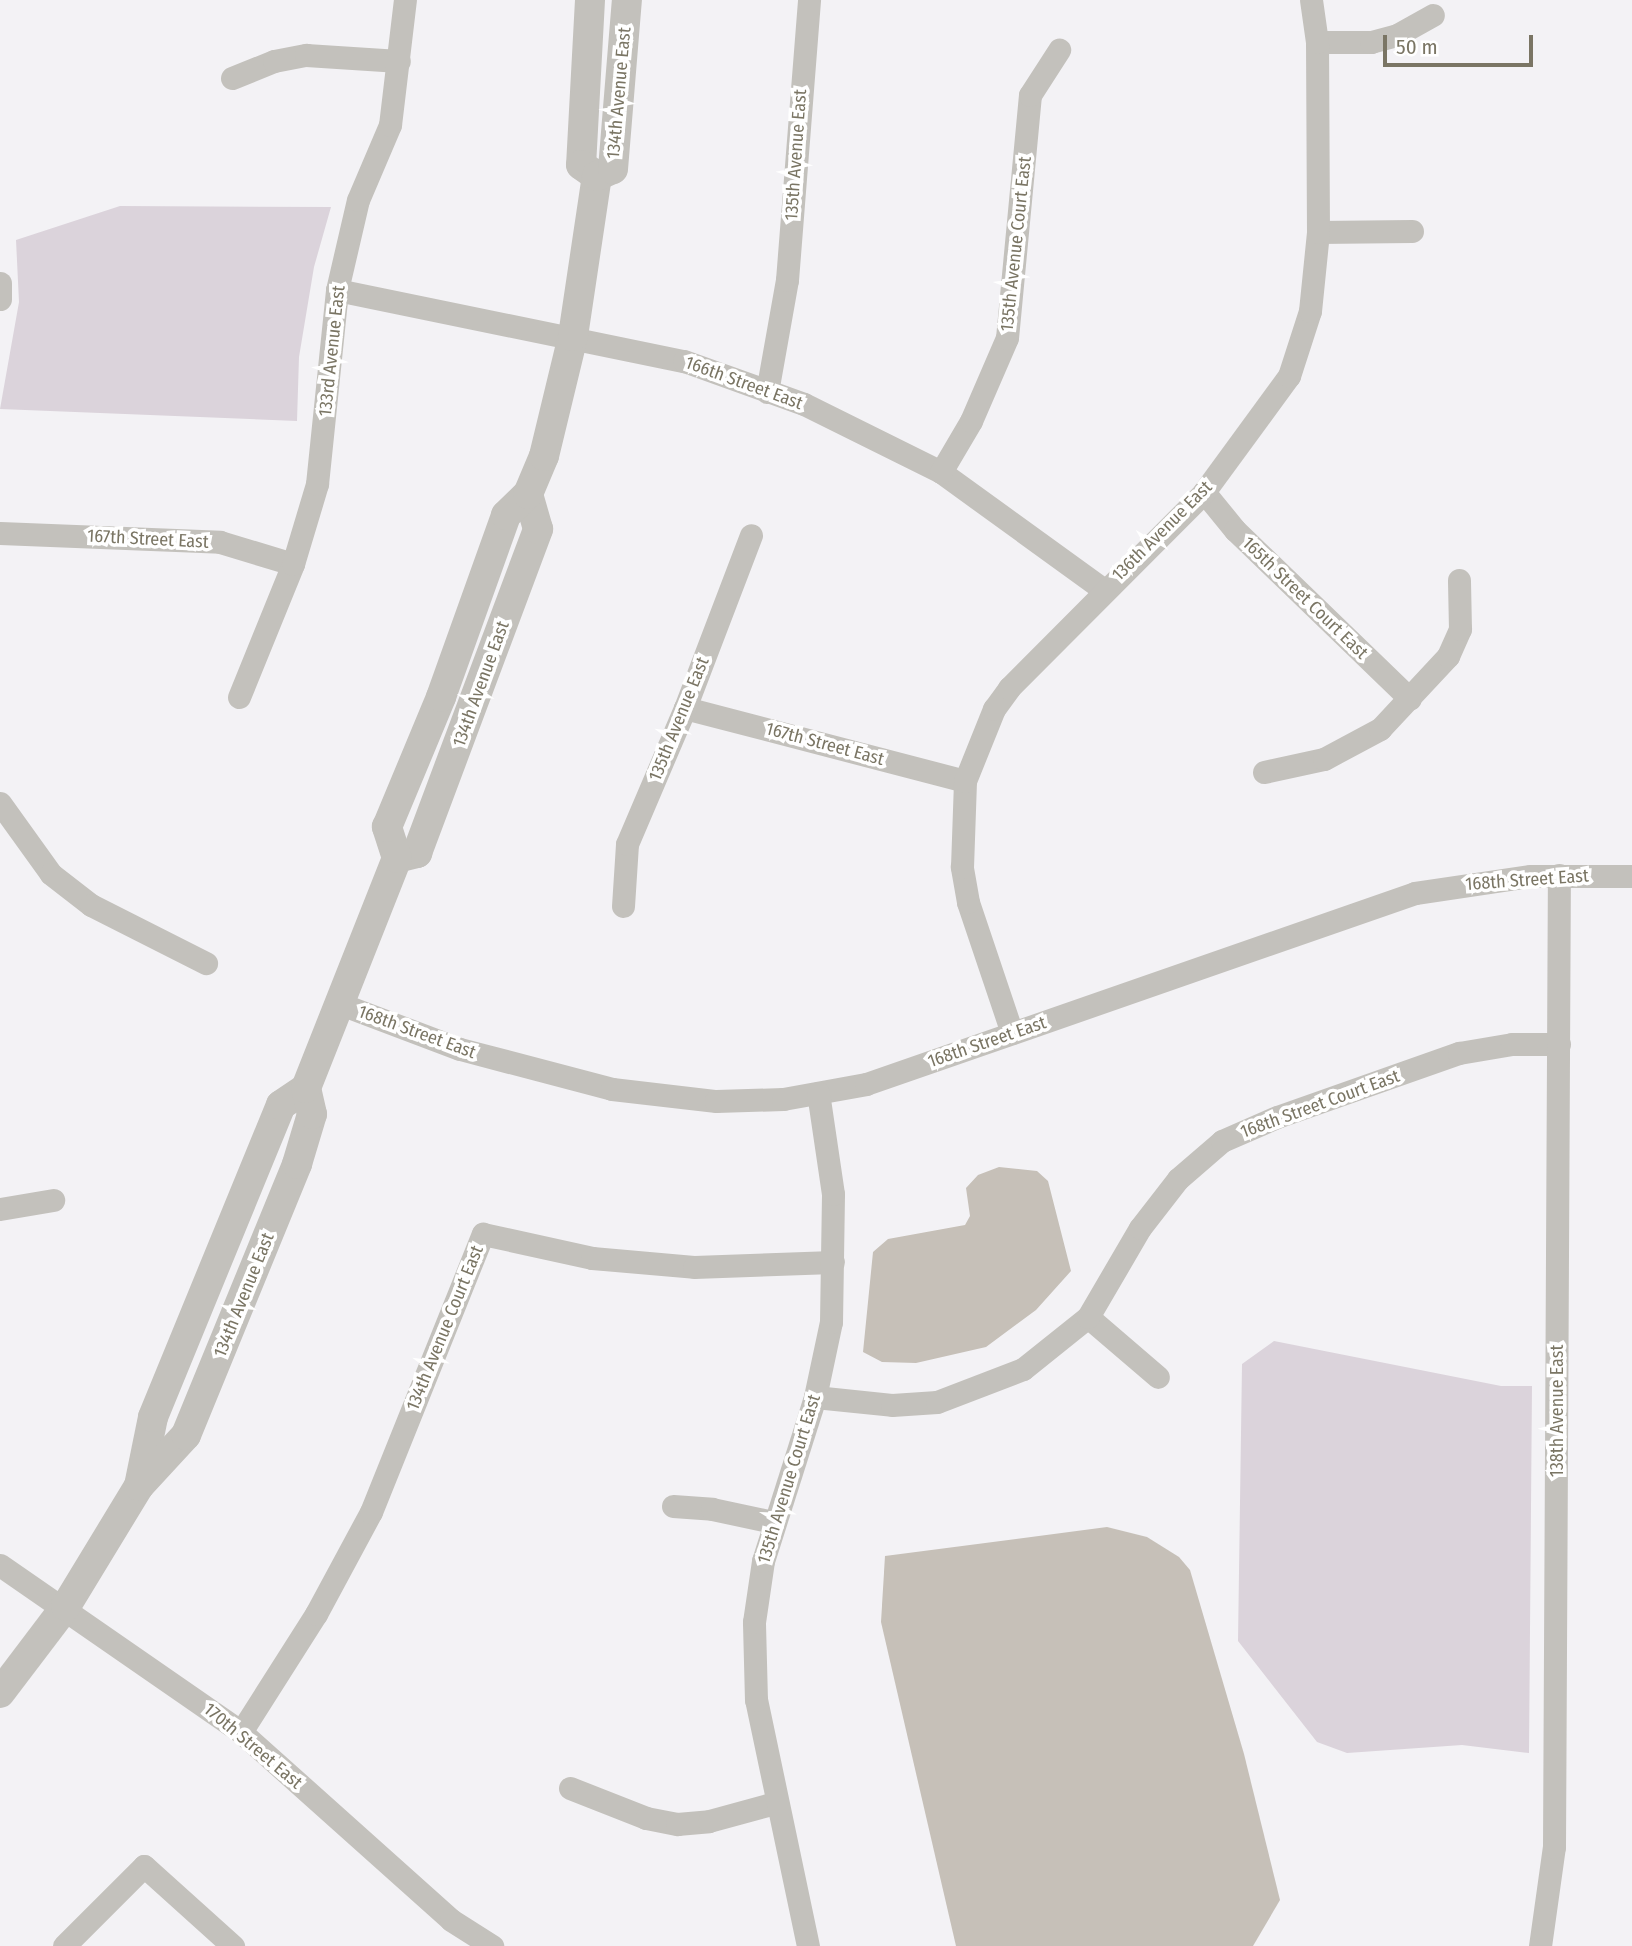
<!DOCTYPE html>
<html>
<head>
<meta charset="utf-8">
<style>
  body { margin:0 }
  #map { position:relative; width:1632px; height:1946px; overflow:hidden; background:#f3f2f5; font-family:"Fira Sans Condensed",sans-serif }
  div>[style] { position:absolute }
  [style*='--x'] { left:calc(var(--x)*1px); top:calc(var(--y)*1px); width:calc(var(--w)*1px); rotate:calc(var(--a)*1deg) }
  .green>* { inset:0; background:#dbd3db }
  .water>* { inset:0; background:#c6c0b8 }
  .minor>* { height:23px; margin:-11.5px; padding:0 11.5px; transform-origin:11.5px; border-radius:11.5px; background:#c3c1bc }
  .tertiary>* { height:30px; margin:-15px; padding:0 15px; transform-origin:15px; border-radius:15px; background:#c3c1bc }
  span { translate:-50% -50%; white-space:nowrap; text-align:center; line-height:1.15; -webkit-text-stroke:7px #fff; paint-order:stroke }
  .street-label { font-size:18px; color:#7a7564 }
  .scale { position:absolute; left:1383px; top:35px; width:150px; height:32px; box-sizing:border-box; border:4px solid #7a7564; border-top:0; padding-left:9px; font-size:21px; line-height:24px; white-space:nowrap; color:#7a7564; -webkit-text-stroke:5px #fff; paint-order:stroke }
</style>
</head>
<body>
<div id="map">
  <div class="green">
    <i style="clip-path:polygon(120px 206px,331px 207px,314px 267px,299px 357px,297px 421px,0 409px,19px 302px,16px 240px)"></i>
    <i style="clip-path:polygon(1274px 1341px,1501px 1386px,1532px 1386px,1529px 1753px,1462px 1745px,1347px 1753px,1317px 1742px,1238px 1641px,1242px 1364px)"></i>
  </div>
  <div class="water">
    <i style="clip-path:polygon(999px 1167px,1037px 1171px,1048px 1181px,1071px 1271px,1036px 1310px,986px 1347px,916px 1363px,882px 1362px,863px 1352px,873px 1252px,888px 1239px,965px 1225px,970px 1216px,966px 1188px,978px 1175px)"></i>
    <i style="clip-path:polygon(1107px 1527px,1147px 1537px,1179px 1557px,1190px 1570px,1244px 1754px,1280px 1900px,1253px 1946px,956px 1946px,881px 1622px,885px 1556px)"></i>
  </div>
  <div class="minor">
    <i style="--x:1317;--y:42;--w:54;--a:0"></i>
    <i style="--x:1371;--y:42;--w:27;--a:-15"></i>
    <i style="--x:1397;--y:35;--w:41;--a:-29.1"></i>
    <i style="--x:232;--y:78;--w:45;--a:-22"></i>
    <i style="--x:274;--y:61;--w:33;--a:-11"></i>
    <i style="--x:306;--y:55;--w:93;--a:3.7"></i>
    <i style="--x:1318;--y:232;--w:94;--a:-0.6"></i>
    <i style="--x:0;--y:283;--w:16;--a:90"></i>
    <i style="--x:337;--y:290;--w:354;--a:11.6"></i>
    <i style="--x:684;--y:361;--w:127;--a:19.7"></i>
    <i style="--x:804;--y:404;--w:153;--a:26.4"></i>
    <i style="--x:941;--y:472;--w:201;--a:35.9"></i>
    <i style="--x:767;--y:392;--w:114;--a:-79.9"></i>
    <i style="--x:787;--y:280;--w:281;--a:-85.5"></i>
    <i style="--x:941;--y:472;--w:59;--a:-59.5"></i>
    <i style="--x:971;--y:421;--w:90;--a:-66.6"></i>
    <i style="--x:1007;--y:338;--w:244;--a:-84.6"></i>
    <i style="--x:1030;--y:95;--w:54;--a:-57.2"></i>
    <i style="--x:1204;--y:492;--w:49;--a:50.8"></i>
    <i style="--x:1235;--y:530;--w:243;--a:44"></i>
    <i style="--x:0;--y:533;--w:220;--a:2.3"></i>
    <i style="--x:220;--y:542;--w:76;--a:16.8"></i>
    <i style="--x:239;--y:697;--w:144;--a:-67.9"></i>
    <i style="--x:293;--y:564;--w:84;--a:-73.3"></i>
    <i style="--x:317;--y:484;--w:195;--a:-84.1"></i>
    <i style="--x:337;--y:290;--w:92;--a:-76.9"></i>
    <i style="--x:358;--y:200;--w:82;--a:-66.9"></i>
    <i style="--x:390;--y:125;--w:126;--a:-83.2"></i>
    <i style="--x:685;--y:708;--w:289;--a:14.6"></i>
    <i style="--x:1264;--y:772;--w:61;--a:-12.2"></i>
    <i style="--x:1324;--y:759;--w:64;--a:-28.2"></i>
    <i style="--x:1380;--y:729;--w:100;--a:-47"></i>
    <i style="--x:1448;--y:656;--w:30;--a:-66"></i>
    <i style="--x:1460;--y:629;--w:49;--a:-91.2"></i>
    <i style="--x:0;--y:803;--w:87;--a:54.3"></i>
    <i style="--x:51;--y:874;--w:51;--a:37.8"></i>
    <i style="--x:91;--y:905;--w:129;--a:26.8"></i>
    <i style="--x:623;--y:906;--w:62;--a:-86.3"></i>
    <i style="--x:627;--y:844;--w:148;--a:-66.9"></i>
    <i style="--x:685;--y:708;--w:185;--a:-69.1"></i>
    <i style="--x:338;--y:1003;--w:130;--a:20.7"></i>
    <i style="--x:460;--y:1049;--w:157;--a:14.7"></i>
    <i style="--x:612;--y:1089;--w:105;--a:6.6"></i>
    <i style="--x:716;--y:1101;--w:67;--a:-1.7"></i>
    <i style="--x:783;--y:1099;--w:84;--a:-10.2"></i>
    <i style="--x:866;--y:1084;--w:581;--a:-19.18"></i>
    <i style="--x:1415;--y:893;--w:116;--a:-8.4"></i>
    <i style="--x:1530;--y:876;--w:102;--a:0"></i>
    <i style="--x:1012;--y:1033;--w:138;--a:-108.6"></i>
    <i style="--x:968;--y:902;--w:36;--a:-100"></i>
    <i style="--x:962;--y:867;--w:86;--a:-88"></i>
    <i style="--x:965;--y:781;--w:78;--a:-68.1"></i>
    <i style="--x:994;--y:709;--w:26;--a:-54"></i>
    <i style="--x:1009;--y:688;--w:276;--a:-45.1"></i>
    <i style="--x:1204;--y:492;--w:144;--a:-53.8"></i>
    <i style="--x:1289;--y:376;--w:68;--a:-72.1"></i>
    <i style="--x:1310;--y:311;--w:79;--a:-84.2"></i>
    <i style="--x:1318;--y:232;--w:190;--a:-90.3"></i>
    <i style="--x:1317;--y:42;--w:42;--a:-98.1"></i>
    <i style="--x:0;--y:1209;--w:54;--a:-9.6"></i>
    <i style="--x:1088;--y:1317;--w:92;--a:40.6"></i>
    <i style="--x:815;--y:1397;--w:77;--a:5.9"></i>
    <i style="--x:892;--y:1405;--w:45;--a:-3.8"></i>
    <i style="--x:937;--y:1402;--w:92;--a:-21"></i>
    <i style="--x:1023;--y:1369;--w:83;--a:-38.7"></i>
    <i style="--x:1088;--y:1317;--w:103;--a:-59.7"></i>
    <i style="--x:1140;--y:1228;--w:62;--a:-52.2"></i>
    <i style="--x:1178;--y:1179;--w:58;--a:-40.8"></i>
    <i style="--x:1222;--y:1141;--w:60;--a:-23.6"></i>
    <i style="--x:1277;--y:1117;--w:193;--a:-19.4"></i>
    <i style="--x:1459;--y:1053;--w:54;--a:-9.6"></i>
    <i style="--x:1512;--y:1044;--w:47;--a:0"></i>
    <i style="--x:673;--y:1506;--w:39;--a:4"></i>
    <i style="--x:712;--y:1509;--w:62;--a:12"></i>
    <i style="--x:0;--y:1565;--w:293;--a:34.7"></i>
    <i style="--x:241;--y:1732;--w:282;--a:41.8"></i>
    <i style="--x:451;--y:1920;--w:49;--a:32.4"></i>
    <i style="--x:241;--y:1732;--w:140;--a:-57.6"></i>
    <i style="--x:316;--y:1614;--w:116;--a:-61.7"></i>
    <i style="--x:371;--y:1512;--w:300;--a:-68.1"></i>
    <i style="--x:483;--y:1234;--w:112;--a:12.4"></i>
    <i style="--x:592;--y:1258;--w:102;--a:5"></i>
    <i style="--x:694;--y:1267;--w:139;--a:-2.1"></i>
    <i style="--x:570;--y:1788;--w:82;--a:21.5"></i>
    <i style="--x:646;--y:1818;--w:32;--a:11"></i>
    <i style="--x:677;--y:1824;--w:32;--a:-5"></i>
    <i style="--x:709;--y:1821;--w:68;--a:-15.3"></i>
    <i style="--x:64;--y:1946;--w:113;--a:-45"></i>
    <i style="--x:144;--y:1866;--w:120;--a:42"></i>
    <i style="--x:808;--y:1946;--w:251;--a:-101.9"></i>
    <i style="--x:756;--y:1700;--w:78;--a:-91.5"></i>
    <i style="--x:754;--y:1622;--w:62;--a:-81.6"></i>
    <i style="--x:763;--y:1561;--w:172;--a:-72.4"></i>
    <i style="--x:815;--y:1397;--w:77;--a:-78"></i>
    <i style="--x:831;--y:1322;--w:128;--a:-89.1"></i>
    <i style="--x:833;--y:1194;--w:102;--a:-98.4"></i>
    <i style="--x:1540;--y:1946;--w:100;--a:-82"></i>
    <i style="--x:1554;--y:1847;--w:972;--a:-89.71"></i>
  </div>
  <div class="tertiary">
    <i style="--x:590;--y:0;--w:165;--a:93.1"></i>
    <i style="--x:581;--y:165;--w:19;--a:35"></i>
    <i style="--x:397;--y:858;--w:21;--a:-14"></i>
    <i style="--x:417;--y:853;--w:346;--a:-69.5"></i>
    <i style="--x:538;--y:529;--w:36;--a:-106"></i>
    <i style="--x:139;--y:1486;--w:70;--a:-78.5"></i>
    <i style="--x:153;--y:1417;--w:337;--a:-67.7"></i>
    <i style="--x:281;--y:1105;--w:30;--a:-34"></i>
    <i style="--x:0;--y:1693;--w:109;--a:-52.8"></i>
    <i style="--x:66;--y:1606;--w:140;--a:-58.7"></i>
    <i style="--x:139;--y:1486;--w:69;--a:-47.3"></i>
    <i style="--x:186;--y:1435;--w:293;--a:-67.7"></i>
    <i style="--x:297;--y:1164;--w:52;--a:-73.3"></i>
    <i style="--x:312;--y:1114;--w:27;--a:-103"></i>
    <i style="--x:306;--y:1088;--w:247;--a:-68.4"></i>
    <i style="--x:397;--y:858;--w:33;--a:-108"></i>
    <i style="--x:387;--y:827;--w:141;--a:-67.4"></i>
    <i style="--x:441;--y:697;--w:193;--a:-70.3"></i>
    <i style="--x:506;--y:515;--w:30;--a:-44"></i>
    <i style="--x:528;--y:494;--w:41;--a:-67.2"></i>
    <i style="--x:544;--y:456;--w:123;--a:-76.4"></i>
    <i style="--x:573;--y:336;--w:162;--a:-81.5"></i>
    <i style="--x:597;--y:176;--w:17;--a:-24"></i>
    <i style="--x:613;--y:169;--w:170;--a:-85.3"></i>
  </div>
  <div class="street-label">
    <span style="left:619px;top:93px;rotate:-85deg">134th Avenue East</span>
    <span style="left:796px;top:155px;rotate:-86deg">135th Avenue East</span>
    <span style="left:1016px;top:244px;rotate:-84deg">135th Avenue Court East</span>
    <span style="left:332px;top:351px;rotate:-84deg">133rd Avenue East</span>
    <span style="left:744px;top:383px;rotate:20deg">166th Street East</span>
    <span style="left:1162px;top:531px;rotate:-45deg">136th Avenue East</span>
    <span style="left:148px;top:539px;rotate:3deg">167th Street East</span>
    <span style="left:1305px;top:598px;rotate:44deg">165th Street Court East</span>
    <span style="left:481px;top:684px;rotate:-70deg">134th Avenue East</span>
    <span style="left:679px;top:719px;rotate:-68deg">135th Avenue East</span>
    <span style="left:825px;top:744px;rotate:15deg">167th Street East</span>
    <span style="left:1527px;top:880px;rotate:-4deg">168th Street East</span>
    <span style="left:417px;top:1032px;rotate:20deg">168th Street East</span>
    <span style="left:987px;top:1042px;rotate:-19deg">168th Street East</span>
    <span style="left:1320px;top:1104px;rotate:-20deg">168th Street Court East</span>
    <span style="left:244px;top:1295px;rotate:-68deg">134th Avenue East</span>
    <span style="left:445px;top:1328px;rotate:-68deg">134th Avenue Court East</span>
    <span style="left:1557px;top:1411px;rotate:-90deg">138th Avenue East</span>
    <span style="left:789px;top:1479px;rotate:-73deg">135th Avenue Court East</span>
    <span style="left:253px;top:1746px;rotate:40deg">170th Street East</span>
  </div>
  <div class="scale">50 m</div>
</div>
</body>
</html>
